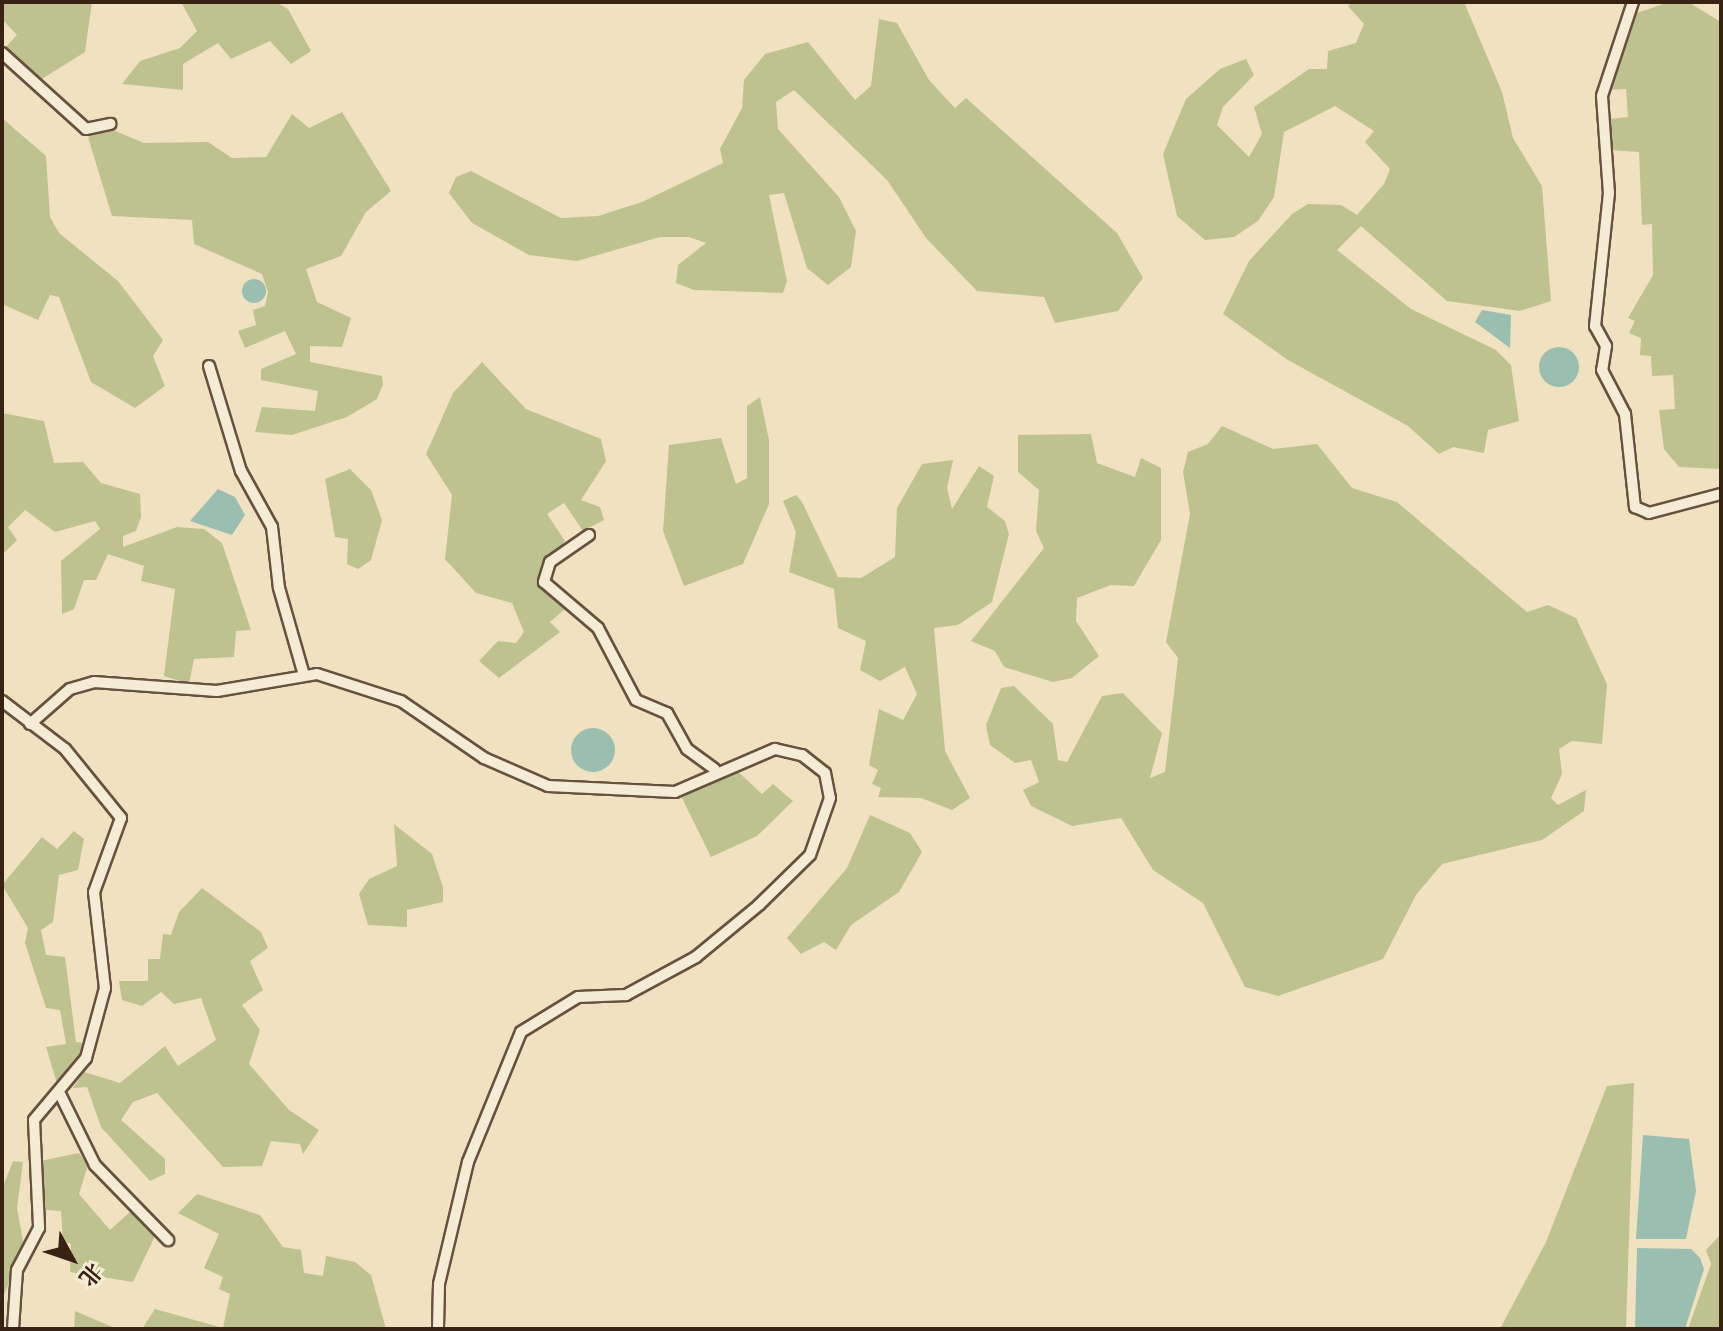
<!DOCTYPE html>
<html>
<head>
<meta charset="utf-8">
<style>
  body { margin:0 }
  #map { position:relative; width:1723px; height:1331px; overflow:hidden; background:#f0e2c0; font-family:"IM FELL Great Primer","Noto Serif SC",serif }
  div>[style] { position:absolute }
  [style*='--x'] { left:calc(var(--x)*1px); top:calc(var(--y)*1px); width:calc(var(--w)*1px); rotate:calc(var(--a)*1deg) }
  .green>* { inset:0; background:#bec28f }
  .water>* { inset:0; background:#9abeb0 }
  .round { border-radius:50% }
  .roads { filter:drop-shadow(2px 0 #66523e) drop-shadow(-2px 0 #66523e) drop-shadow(0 2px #66523e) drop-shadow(0 -2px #66523e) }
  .minor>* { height:10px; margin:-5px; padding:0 5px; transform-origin:5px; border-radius:5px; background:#f5ecd6 }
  span { translate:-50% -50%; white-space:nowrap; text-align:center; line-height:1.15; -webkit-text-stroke:6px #f5ecd6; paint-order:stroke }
  .frame { position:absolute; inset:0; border:4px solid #382213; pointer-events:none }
  .north { position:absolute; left:32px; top:1219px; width:80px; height:80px; -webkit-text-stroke:6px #f5ecd6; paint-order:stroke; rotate:130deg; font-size:22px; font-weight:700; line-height:32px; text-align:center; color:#382213 }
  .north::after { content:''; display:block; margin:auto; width:28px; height:36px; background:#382213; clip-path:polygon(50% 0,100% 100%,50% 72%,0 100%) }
</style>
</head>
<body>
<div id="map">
  <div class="green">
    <i style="clip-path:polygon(2px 2px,92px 2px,85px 52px,37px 82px,2px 51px,17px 35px,2px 19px)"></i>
    <i style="clip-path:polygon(181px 2px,276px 2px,288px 9px,311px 51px,291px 64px,270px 41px,231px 59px,218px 43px,183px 64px,183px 90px,122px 84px,140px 61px,180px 48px,197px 31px)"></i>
    <i style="clip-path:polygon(1353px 2px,1464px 2px,1502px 92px,1513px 138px,1542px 186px,1551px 301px,1520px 311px,1447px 301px,1361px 226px,1337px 250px,1411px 309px,1496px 350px,1511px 365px,1519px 421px,1488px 430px,1484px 453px,1453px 447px,1439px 454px,1408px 426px,1288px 360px,1223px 314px,1249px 261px,1292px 214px,1308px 204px,1341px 205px,1357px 215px,1384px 184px,1390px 169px,1365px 142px,1374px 131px,1335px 106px,1284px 132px,1274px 197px,1258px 221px,1234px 237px,1205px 240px,1177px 216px,1163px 154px,1186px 99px,1220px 69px,1246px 59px,1254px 75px,1223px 107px,1217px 125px,1249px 157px,1262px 134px,1254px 107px,1309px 69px,1327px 69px,1328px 51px,1356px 43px,1364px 24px,1348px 6px)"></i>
    <i style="clip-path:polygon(1669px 2px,1688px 2px,1721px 22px,1721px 469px,1679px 467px,1664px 449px,1659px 410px,1675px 409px,1673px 375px,1652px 376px,1651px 356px,1640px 355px,1641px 338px,1629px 333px,1635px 321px,1628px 318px,1653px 275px,1652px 224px,1642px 225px,1639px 152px,1611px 150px,1609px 119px,1628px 117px,1626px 89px,1606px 90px,1637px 13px)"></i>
    <i style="clip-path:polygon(879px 19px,897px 23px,929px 80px,955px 108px,966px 98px,1117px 233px,1143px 278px,1118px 311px,1055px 323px,1044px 297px,977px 291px,926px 238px,887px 180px,794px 90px,776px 102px,778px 129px,839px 197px,856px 231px,851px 267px,828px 285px,807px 268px,784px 193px,769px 195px,787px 281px,783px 293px,694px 290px,676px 283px,678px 265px,706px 243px,689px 237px,660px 237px,577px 261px,529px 255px,472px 223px,449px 193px,456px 177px,471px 171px,561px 218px,598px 216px,642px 202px,723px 163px,720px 149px,742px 108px,744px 80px,765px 54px,808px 42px,855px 100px,871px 86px)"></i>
    <i style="clip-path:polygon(342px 112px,391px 191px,366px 212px,341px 256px,306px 269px,317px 302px,351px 318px,342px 347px,310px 346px,310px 362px,382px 376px,383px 384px,377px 399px,347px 417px,292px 435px,255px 432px,262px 407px,315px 411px,318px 391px,261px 380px,261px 369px,296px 354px,285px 331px,245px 348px,238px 331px,256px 325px,253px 310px,265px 306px,268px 292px,262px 274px,194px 244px,192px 220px,112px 216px,88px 137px,108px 128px,144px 143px,208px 142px,232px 158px,266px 157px,292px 114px,309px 128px)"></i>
    <i style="clip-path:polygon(2px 118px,46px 156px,50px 217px,59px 233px,118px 281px,163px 340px,153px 356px,165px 386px,135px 408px,91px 382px,59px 297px,50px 295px,38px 320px,2px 304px)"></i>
    <i style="clip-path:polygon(482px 362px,526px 409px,601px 439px,606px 461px,581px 500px,600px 507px,604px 520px,583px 531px,564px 503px,547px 514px,565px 541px,538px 579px,565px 609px,550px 622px,560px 632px,499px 678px,479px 661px,498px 641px,516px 643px,524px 632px,512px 603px,476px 593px,445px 559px,452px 495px,426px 454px,453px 393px)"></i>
    <i style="clip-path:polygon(760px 397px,769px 440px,769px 504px,743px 564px,684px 586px,663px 531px,669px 445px,721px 438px,736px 484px,747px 478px,747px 406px)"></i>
    <i style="clip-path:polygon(2px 413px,44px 421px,54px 463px,83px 462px,101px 483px,140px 494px,141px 517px,136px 531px,123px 536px,123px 547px,177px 527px,204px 529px,222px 543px,251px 630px,236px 631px,234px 657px,194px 659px,189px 684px,164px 676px,175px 589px,141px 581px,144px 566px,108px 554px,96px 580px,84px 580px,74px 609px,62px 614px,61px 561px,100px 529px,95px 521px,55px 532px,25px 510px,8px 527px,17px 540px,2px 555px)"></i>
    <i style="clip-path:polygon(1222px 426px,1273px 449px,1317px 444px,1352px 488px,1397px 502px,1527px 612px,1548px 605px,1576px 618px,1607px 684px,1602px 744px,1572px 741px,1559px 749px,1562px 774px,1551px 798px,1558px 805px,1586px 790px,1584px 811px,1542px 840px,1442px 864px,1416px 895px,1383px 959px,1278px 996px,1245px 987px,1203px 903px,1153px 870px,1121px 818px,1072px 826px,1031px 806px,1023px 790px,1039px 782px,1031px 760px,1015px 763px,990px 745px,986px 725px,1001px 688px,1014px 686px,1053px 724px,1058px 760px,1067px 762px,1102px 696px,1123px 693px,1162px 733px,1150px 778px,1165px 772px,1178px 658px,1166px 642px,1190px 514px,1183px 472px,1188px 452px,1208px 444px)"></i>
    <i style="clip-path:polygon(1091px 434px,1097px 463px,1135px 477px,1141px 458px,1161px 468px,1161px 540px,1134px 586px,1111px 585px,1077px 598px,1076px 621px,1099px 656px,1072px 678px,1053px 682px,1004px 667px,995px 651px,971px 641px,1044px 548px,1036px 531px,1039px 490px,1018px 472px,1018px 435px)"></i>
    <i style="clip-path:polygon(953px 460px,947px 488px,952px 509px,979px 466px,994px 476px,987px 507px,1005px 521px,1009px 534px,992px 602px,958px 625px,934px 628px,945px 751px,970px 798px,952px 810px,921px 798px,878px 797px,881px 788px,872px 784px,878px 770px,869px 765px,879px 709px,903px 720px,917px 694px,905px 667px,880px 681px,860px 670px,866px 641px,838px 628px,834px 589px,789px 572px,796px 532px,783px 501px,796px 495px,802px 502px,838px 577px,861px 578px,895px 557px,897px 508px,922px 464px)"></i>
    <i style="clip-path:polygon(350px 469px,371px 490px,382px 520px,371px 560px,358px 569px,347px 564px,348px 539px,335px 537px,325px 479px)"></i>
    <i style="clip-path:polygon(733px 767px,762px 794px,773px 784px,793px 801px,757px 836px,711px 857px,681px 796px)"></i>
    <i style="clip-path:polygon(870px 815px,910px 833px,922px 852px,899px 892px,851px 925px,836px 950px,824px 942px,801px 954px,787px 938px,847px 868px)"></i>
    <i style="clip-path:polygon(394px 824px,432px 854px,443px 887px,443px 902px,407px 910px,407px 927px,368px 925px,359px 894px,369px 879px,397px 866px)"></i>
    <i style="clip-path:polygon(74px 831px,84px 839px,78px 870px,59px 875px,53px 922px,41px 930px,46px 955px,65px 957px,76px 1042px,85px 1043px,59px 1090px,46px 1047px,66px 1044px,60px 1010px,46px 1008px,25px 943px,28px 928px,2px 885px,42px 837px,57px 849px)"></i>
    <i style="clip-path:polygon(202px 888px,261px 932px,268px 948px,250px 961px,263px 990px,242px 1005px,260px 1030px,249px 1064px,289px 1110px,319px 1130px,303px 1154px,300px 1144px,271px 1141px,262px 1166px,223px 1167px,157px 1093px,133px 1102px,121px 1120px,165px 1159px,165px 1174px,150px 1181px,101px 1127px,87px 1087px,73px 1088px,84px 1072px,120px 1083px,165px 1046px,178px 1066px,216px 1040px,201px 998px,174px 1004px,161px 992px,142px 1006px,122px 1000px,119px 981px,148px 981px,148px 959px,160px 959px,163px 934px,171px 935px,179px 912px)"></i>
    <i style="clip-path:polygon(1634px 1083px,1626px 1329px,1500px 1329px,1546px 1242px,1607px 1086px)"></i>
    <i style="clip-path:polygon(79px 1153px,88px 1165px,79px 1194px,110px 1230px,131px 1211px,155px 1236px,133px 1282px,70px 1272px,71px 1244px,63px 1241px,61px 1211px,46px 1210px,40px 1161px)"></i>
    <i style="clip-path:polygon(13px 1161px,23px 1162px,17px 1208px,24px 1246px,2px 1300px,2px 1189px)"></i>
    <i style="clip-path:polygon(197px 1194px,260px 1215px,283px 1247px,301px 1250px,304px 1273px,323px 1276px,326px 1256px,355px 1262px,371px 1275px,386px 1329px,142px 1329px,155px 1309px,223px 1328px,230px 1294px,219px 1289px,223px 1277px,204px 1268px,219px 1234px,178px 1213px)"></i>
    <i style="clip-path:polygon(1721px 1234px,1721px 1329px,1688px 1329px,1711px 1264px,1706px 1250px)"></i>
    <i style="clip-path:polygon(75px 1311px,117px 1329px,74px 1329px)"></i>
  </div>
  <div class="water">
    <i class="round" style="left:242px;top:279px;width:24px;height:24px"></i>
    <i style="clip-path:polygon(1482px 310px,1511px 315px,1510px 348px,1475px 322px)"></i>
    <i class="round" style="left:1539px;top:347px;width:40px;height:40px"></i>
    <i style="clip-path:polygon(218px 489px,235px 497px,245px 515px,232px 535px,190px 521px)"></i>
    <i class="round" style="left:571px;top:728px;width:44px;height:44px"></i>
    <i style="clip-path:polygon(1643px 1135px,1689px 1139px,1696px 1191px,1686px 1239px,1636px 1239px)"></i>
    <i style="clip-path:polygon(1637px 1248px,1691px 1249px,1700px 1258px,1704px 1269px,1685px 1329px,1635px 1329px)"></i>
  </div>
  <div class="roads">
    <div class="minor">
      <i style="--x:1633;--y:2;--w:99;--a:108.3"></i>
      <i style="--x:1602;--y:96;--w:97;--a:85.9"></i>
      <i style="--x:1609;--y:193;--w:134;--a:96"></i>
      <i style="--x:1595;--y:326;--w:23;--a:61"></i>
      <i style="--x:1606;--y:346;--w:24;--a:99"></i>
      <i style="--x:1602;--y:370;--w:50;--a:62.4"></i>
      <i style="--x:1625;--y:414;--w:94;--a:83.9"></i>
      <i style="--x:1635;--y:507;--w:15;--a:23"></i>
      <i style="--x:1649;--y:513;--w:74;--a:-14.8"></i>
      <i style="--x:2;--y:53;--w:113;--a:42.1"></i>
      <i style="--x:86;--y:129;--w:25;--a:-12"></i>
      <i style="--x:209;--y:366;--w:110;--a:73.1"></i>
      <i style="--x:241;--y:471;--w:64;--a:61"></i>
      <i style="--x:272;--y:527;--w:61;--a:83.5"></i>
      <i style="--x:279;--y:588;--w:91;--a:74"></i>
      <i style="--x:589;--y:535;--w:47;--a:145.3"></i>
      <i style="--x:550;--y:562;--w:21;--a:107"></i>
      <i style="--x:544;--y:582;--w:71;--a:40.4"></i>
      <i style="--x:598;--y:628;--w:81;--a:62.2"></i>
      <i style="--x:636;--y:700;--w:34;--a:23"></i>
      <i style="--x:667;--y:713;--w:41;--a:60.9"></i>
      <i style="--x:687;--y:749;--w:34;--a:36"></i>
      <i style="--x:2;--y:701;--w:79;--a:37.3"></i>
      <i style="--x:65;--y:749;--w:89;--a:50.9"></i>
      <i style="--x:121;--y:818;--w:79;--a:110"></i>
      <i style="--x:94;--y:892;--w:97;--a:83.5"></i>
      <i style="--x:105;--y:988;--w:73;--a:105.2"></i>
      <i style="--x:86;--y:1058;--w:81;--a:130"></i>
      <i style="--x:34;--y:1120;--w:108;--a:87.3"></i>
      <i style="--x:39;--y:1228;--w:47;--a:117.6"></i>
      <i style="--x:17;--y:1270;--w:59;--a:93.9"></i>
      <i style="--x:30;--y:724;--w:53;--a:-41.2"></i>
      <i style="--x:70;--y:689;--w:25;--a:-16"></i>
      <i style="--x:94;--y:682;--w:123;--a:4.2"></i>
      <i style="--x:217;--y:691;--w:101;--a:-9.6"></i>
      <i style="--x:317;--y:674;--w:88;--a:17.8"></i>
      <i style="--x:401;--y:701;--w:101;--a:34.5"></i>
      <i style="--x:484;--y:758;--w:70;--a:23.6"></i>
      <i style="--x:548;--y:786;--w:127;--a:2.7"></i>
      <i style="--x:675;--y:792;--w:109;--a:-23.3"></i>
      <i style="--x:775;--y:749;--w:28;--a:13"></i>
      <i style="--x:802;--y:755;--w:29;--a:38"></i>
      <i style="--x:825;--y:773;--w:25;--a:79"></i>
      <i style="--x:830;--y:798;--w:60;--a:109.3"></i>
      <i style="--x:810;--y:855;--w:71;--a:135.6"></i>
      <i style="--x:759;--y:905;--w:82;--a:140.5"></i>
      <i style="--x:696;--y:957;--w:80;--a:151.5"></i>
      <i style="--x:626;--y:995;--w:48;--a:177.6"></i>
      <i style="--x:578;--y:997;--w:67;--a:148.4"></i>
      <i style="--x:521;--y:1032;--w:140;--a:112.2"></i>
      <i style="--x:468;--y:1162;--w:125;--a:103.4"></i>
      <i style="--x:439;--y:1284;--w:45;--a:91.3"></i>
      <i style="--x:60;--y:1094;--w:79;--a:63.8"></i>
      <i style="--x:95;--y:1165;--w:105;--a:45.8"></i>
    </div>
  </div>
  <div class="frame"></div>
  <div class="north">北</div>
</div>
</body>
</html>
